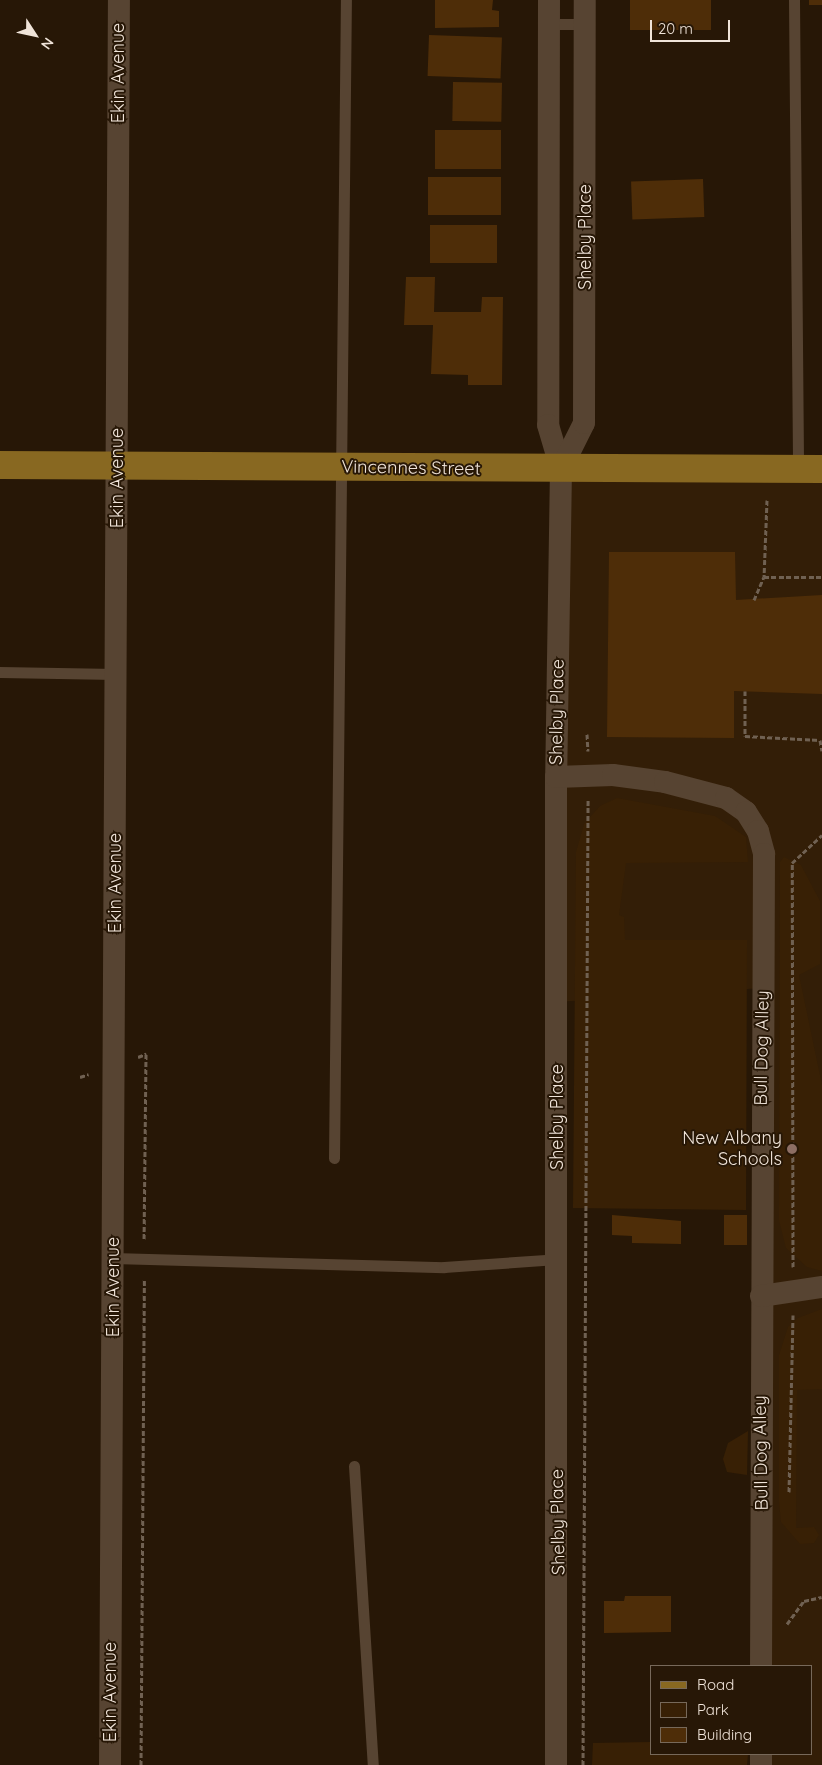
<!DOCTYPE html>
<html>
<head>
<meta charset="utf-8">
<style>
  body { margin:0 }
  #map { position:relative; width:822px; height:1765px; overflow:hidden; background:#271706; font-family:Quicksand,sans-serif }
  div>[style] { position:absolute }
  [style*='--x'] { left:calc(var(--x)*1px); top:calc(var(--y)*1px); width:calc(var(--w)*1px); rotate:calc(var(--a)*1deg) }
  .built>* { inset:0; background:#331e07 }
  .green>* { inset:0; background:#382005 }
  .building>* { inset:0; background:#4e2d08; transform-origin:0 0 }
  .path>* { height:3px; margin-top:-1.5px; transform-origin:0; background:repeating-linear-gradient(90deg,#706152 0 5px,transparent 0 7.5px) }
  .service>* { height:11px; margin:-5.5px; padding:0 5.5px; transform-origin:5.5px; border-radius:5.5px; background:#574432 }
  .minor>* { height:22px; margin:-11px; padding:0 11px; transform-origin:11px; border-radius:11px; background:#574432 }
  .primary>* { height:28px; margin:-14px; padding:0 14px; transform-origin:14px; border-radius:14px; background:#886821 }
  .dots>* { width:14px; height:14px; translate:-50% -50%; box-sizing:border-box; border:2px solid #271706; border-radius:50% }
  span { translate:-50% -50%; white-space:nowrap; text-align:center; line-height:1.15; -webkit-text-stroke:4px #271706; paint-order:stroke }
  .street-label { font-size:18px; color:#f0e4d9 }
  .poi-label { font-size:18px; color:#f0e4d9 }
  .right { translate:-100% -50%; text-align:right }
  .legend { position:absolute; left:650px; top:1665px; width:162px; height:90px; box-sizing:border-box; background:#271706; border:1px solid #77695a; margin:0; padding:6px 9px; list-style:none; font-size:15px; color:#f0e4d9 }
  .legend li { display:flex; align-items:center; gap:10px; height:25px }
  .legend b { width:25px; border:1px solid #77695a }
  .north { position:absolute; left:10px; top:10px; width:50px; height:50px; -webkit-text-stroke:4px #271706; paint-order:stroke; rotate:125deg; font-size:14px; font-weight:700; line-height:20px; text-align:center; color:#f0e4d9 }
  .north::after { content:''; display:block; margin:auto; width:18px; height:22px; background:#f0e4d9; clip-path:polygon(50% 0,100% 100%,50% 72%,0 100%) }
  .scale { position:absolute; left:650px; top:20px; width:80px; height:22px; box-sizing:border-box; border:2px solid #f0e4d9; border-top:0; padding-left:6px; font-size:15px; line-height:18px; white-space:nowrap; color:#f0e4d9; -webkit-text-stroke:4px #271706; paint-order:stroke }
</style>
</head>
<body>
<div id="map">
  <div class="built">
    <i style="clip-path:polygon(561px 469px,822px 470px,822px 1765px,764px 1765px,763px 1754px,811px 1754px,811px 1666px,763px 1666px,762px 988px,557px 1002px)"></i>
  </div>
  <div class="green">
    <i style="clip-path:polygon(617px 798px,715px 816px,746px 837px,748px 862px,626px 863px,619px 915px,624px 917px,625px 940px,747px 940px,746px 1210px,573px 1208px,576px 852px,584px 824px,600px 806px)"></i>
    <i style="clip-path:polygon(784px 857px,801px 865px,820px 901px,820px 964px,799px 975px,822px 1085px,822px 1271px,807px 1267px,786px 1248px,779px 1220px,780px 862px)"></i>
    <i style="clip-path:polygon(822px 1309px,822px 1389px,797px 1390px,796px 1528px,814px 1527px,819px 1535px,814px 1543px,800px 1544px,781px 1522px,779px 1502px,779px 1355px,788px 1327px,798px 1318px)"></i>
    <i style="clip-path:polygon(748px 1431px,747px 1475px,727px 1472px,723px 1459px,728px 1443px)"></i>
    <i style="clip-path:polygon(651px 1742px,651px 1754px,748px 1754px,747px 1765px,592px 1765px,593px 1743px)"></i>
  </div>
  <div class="building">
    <i style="clip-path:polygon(435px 0,493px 0,492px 10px,499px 11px,499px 27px,435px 28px)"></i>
    <i style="left:630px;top:0;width:81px;height:30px"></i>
    <i style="left:809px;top:0;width:13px;height:5px"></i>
    <i style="left:429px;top:35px;width:73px;height:41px;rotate:2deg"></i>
    <i style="left:453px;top:82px;width:49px;height:39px;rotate:1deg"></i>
    <i style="left:435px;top:130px;width:66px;height:39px"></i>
    <i style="left:428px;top:177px;width:73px;height:38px"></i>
    <i style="left:703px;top:179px;width:38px;height:72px;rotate:88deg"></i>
    <i style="left:430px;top:225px;width:67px;height:38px"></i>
    <i style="clip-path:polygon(406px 277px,435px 277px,434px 312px,481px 312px,482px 297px,503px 297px,502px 385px,468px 385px,468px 375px,431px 374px,433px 325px,404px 325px)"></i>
    <i style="clip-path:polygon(609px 552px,735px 552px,736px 600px,822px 595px,822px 694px,734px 691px,734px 738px,607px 737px)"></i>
    <i style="clip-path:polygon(612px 1215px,681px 1221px,681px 1244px,632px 1243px,632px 1236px,612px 1235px)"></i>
    <i style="left:724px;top:1215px;width:23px;height:30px"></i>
    <i style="clip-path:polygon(625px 1596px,671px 1596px,671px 1632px,604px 1633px,604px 1601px,624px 1601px)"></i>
  </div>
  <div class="path">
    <i style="--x:767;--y:500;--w:77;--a:92.2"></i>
    <i style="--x:764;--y:577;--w:58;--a:0"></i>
    <i style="--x:754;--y:600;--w:25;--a:-67"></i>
    <i style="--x:745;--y:691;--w:45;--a:90"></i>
    <i style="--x:745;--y:736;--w:75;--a:3.1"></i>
    <i style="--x:820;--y:740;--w:11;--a:80"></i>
    <i style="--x:587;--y:734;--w:17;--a:87"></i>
    <i style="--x:138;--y:1057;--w:9;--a:-21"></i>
    <i style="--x:146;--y:1054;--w:185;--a:90.6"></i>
    <i style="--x:80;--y:1077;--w:9;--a:-18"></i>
    <i style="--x:793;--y:1267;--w:404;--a:-90.1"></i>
    <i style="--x:792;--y:863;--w:41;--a:-43"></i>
    <i style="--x:789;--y:1492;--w:177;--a:-88.7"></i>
    <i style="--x:787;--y:1624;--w:29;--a:-54"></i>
    <i style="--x:804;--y:1601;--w:18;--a:-13"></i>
    <i style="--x:141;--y:1765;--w:487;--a:-89.6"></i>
    <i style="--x:583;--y:1765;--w:965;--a:-89.7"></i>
  </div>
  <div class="service">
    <i style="--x:794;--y:0;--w:468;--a:89.5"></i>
    <i style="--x:549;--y:24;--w:36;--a:0"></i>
    <i style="--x:0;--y:672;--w:116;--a:1"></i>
    <i style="--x:334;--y:1158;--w:1158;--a:-89.41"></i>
    <i style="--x:113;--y:1258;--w:331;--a:1.6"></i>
    <i style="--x:444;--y:1267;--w:113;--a:-4"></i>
    <i style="--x:354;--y:1466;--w:300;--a:86.4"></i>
  </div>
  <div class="minor">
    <i style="--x:549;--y:0;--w:425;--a:90.1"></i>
    <i style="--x:548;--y:425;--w:46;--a:73.5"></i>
    <i style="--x:561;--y:469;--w:308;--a:90.9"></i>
    <i style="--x:556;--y:777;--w:988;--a:90"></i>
    <i style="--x:561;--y:469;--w:51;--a:-63.4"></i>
    <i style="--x:584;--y:423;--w:423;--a:-89.9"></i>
    <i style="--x:556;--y:777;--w:57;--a:-2"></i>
    <i style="--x:613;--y:775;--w:52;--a:7.7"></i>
    <i style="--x:665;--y:782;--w:63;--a:14.7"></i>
    <i style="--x:726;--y:798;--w:24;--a:35"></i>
    <i style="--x:746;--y:812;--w:22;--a:58"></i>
    <i style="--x:758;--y:831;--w:24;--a:75"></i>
    <i style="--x:764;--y:854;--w:812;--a:90.21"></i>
    <i style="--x:761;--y:1296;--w:62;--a:-8.4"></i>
    <i style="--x:110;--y:1765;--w:1765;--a:-89.71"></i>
    <i style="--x:761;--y:1765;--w:11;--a:-90"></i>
  </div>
  <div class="primary">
    <i style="--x:0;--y:465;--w:822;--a:0.28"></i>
  </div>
  <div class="dots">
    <i style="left:792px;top:1149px;background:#8d6e63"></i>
  </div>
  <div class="street-label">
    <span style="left:118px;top:73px;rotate:-90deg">Ekin Avenue</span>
    <span style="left:585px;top:237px;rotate:-90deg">Shelby Place</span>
    <span style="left:411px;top:468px;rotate:1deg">Vincennes Street</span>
    <span style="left:117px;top:478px;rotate:-90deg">Ekin Avenue</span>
    <span style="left:557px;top:712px;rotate:-89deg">Shelby Place</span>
    <span style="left:115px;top:883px;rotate:-90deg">Ekin Avenue</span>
    <span style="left:762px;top:1048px;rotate:-89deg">Bull Dog Alley</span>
    <span style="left:557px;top:1117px;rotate:-90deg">Shelby Place</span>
    <span style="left:113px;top:1287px;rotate:-90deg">Ekin Avenue</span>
    <span style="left:761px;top:1453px;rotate:-91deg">Bull Dog Alley</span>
    <span style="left:558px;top:1522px;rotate:-91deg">Shelby Place</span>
    <span style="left:110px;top:1692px;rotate:-90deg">Ekin Avenue</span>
  </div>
  <div class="poi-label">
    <span class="right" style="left:782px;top:1149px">New Albany<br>Schools</span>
  </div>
  <ul class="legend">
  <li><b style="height:6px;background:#886821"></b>Road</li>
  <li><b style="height:14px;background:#382005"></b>Park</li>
  <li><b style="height:14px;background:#4e2d08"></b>Building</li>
  </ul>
  <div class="north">N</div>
  <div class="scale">20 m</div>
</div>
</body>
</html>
